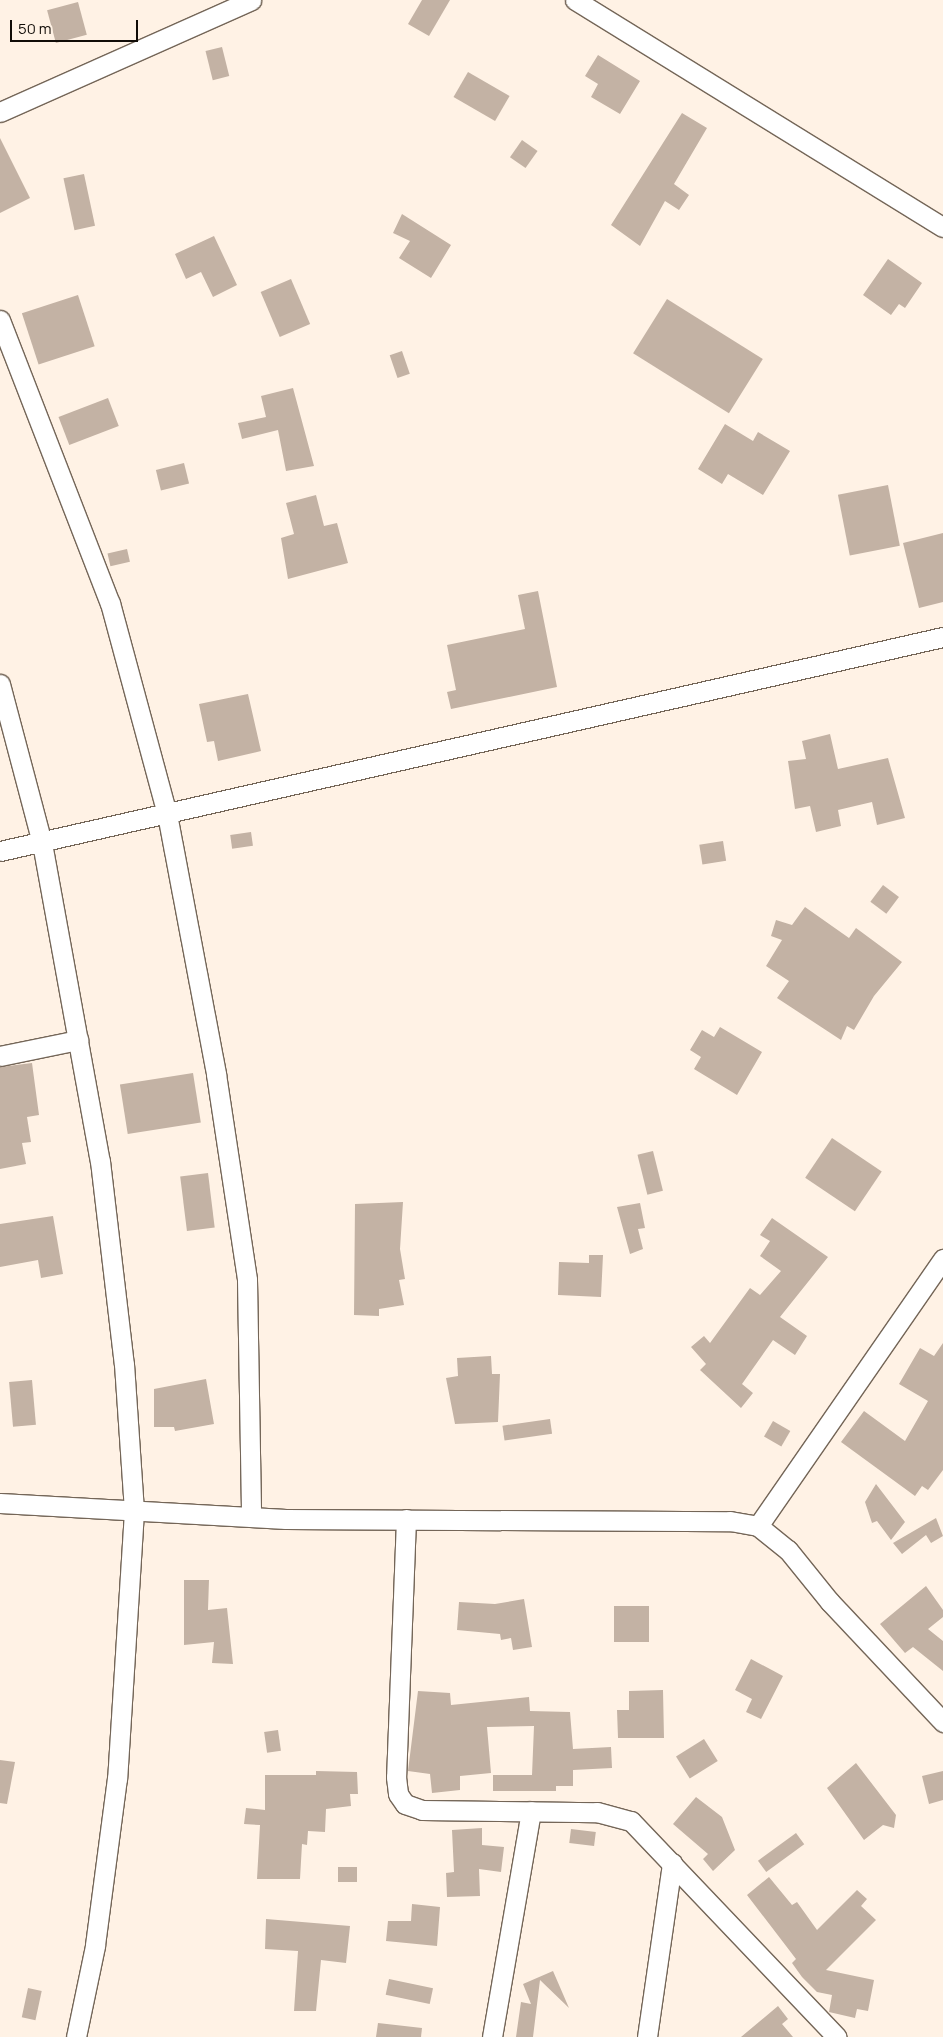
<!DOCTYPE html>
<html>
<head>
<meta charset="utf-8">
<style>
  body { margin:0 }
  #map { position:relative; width:943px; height:2037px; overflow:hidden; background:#fff2e5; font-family:Manrope,sans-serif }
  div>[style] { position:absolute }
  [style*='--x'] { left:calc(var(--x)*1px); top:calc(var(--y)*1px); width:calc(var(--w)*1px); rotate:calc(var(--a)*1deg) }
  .building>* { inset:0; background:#c3b2a4; transform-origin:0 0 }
  .roads { filter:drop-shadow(1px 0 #746658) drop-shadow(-1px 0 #746658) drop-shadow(0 1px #746658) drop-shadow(0 -1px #746658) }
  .minor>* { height:19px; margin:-9.5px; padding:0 9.5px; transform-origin:9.5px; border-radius:9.5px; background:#fff }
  span { translate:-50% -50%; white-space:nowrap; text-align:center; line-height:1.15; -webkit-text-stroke:4.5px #fff2e5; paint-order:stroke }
  .scale { position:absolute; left:10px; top:20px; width:128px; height:22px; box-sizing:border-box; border:2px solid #110c07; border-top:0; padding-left:6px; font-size:15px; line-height:18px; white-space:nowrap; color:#110c07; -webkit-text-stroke:4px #fff2e5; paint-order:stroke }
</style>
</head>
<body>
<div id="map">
  <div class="building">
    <i style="clip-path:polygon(422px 0,450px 0,429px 36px,408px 24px)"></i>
    <i style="left:78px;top:2px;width:34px;height:32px;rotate:75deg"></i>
    <i style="left:222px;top:47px;width:30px;height:17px;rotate:76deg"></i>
    <i style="clip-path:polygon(598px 55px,640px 81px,620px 114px,591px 97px,598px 84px,585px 76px)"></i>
    <i style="left:468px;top:72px;width:48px;height:29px;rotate:30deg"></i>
    <i style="clip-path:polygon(682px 113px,707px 128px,674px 184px,689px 195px,679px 210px,665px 201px,640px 246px,611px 225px)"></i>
    <i style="clip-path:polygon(0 138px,30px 198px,0 213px)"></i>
    <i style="left:522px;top:140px;width:19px;height:21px;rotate:35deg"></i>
    <i style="left:84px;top:174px;width:53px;height:21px;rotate:78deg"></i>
    <i style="clip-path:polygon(402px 214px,451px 245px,431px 278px,399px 258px,410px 241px,393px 233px)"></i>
    <i style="clip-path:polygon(214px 236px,237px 285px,213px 297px,201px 272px,186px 279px,175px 254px)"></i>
    <i style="clip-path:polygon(888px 259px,922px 283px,905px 308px,899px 304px,891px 315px,863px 295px)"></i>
    <i style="left:291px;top:279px;width:49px;height:33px;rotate:67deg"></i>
    <i style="left:78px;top:295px;width:54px;height:59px;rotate:72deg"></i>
    <i style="left:667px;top:299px;width:113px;height:64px;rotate:32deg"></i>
    <i style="left:402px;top:351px;width:24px;height:13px;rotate:71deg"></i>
    <i style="clip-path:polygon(293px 388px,314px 466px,286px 471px,278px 430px,242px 439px,238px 423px,266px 417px,261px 396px)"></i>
    <i style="left:108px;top:398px;width:30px;height:53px;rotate:69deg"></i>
    <i style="clip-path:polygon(725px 424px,753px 441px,758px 432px,790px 451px,763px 495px,728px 474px,722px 484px,698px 469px)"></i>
    <i style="left:184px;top:463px;width:21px;height:29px;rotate:76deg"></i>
    <i style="left:888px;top:485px;width:62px;height:51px;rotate:79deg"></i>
    <i style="clip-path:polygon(316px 495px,324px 526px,337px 523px,348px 563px,288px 579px,281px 538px,294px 534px,286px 503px)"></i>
    <i style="clip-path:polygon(943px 533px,943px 602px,919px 608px,903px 543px)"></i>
    <i style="left:127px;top:549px;width:13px;height:20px;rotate:77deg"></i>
    <i style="clip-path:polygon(538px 591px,557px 687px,451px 709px,447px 692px,456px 690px,447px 645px,525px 629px,518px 595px)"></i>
    <i style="clip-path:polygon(248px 694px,261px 751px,218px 761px,214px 741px,207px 742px,199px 704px)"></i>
    <i style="clip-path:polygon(830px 734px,838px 769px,888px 758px,905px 818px,877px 825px,872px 802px,838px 810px,841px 826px,816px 832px,810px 806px,795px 809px,788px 761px,806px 759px,802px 741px)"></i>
    <i style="left:251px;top:832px;width:14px;height:21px;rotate:82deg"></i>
    <i style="left:723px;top:841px;width:20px;height:24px;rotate:81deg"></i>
    <i style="left:883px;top:885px;width:20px;height:21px;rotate:37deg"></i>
    <i style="clip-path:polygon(805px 907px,849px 938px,856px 928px,902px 962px,874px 996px,854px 1030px,847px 1026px,841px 1040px,777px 998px,789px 981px,766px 966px,782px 940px,771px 936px,776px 920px,792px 925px)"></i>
    <i style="clip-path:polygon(720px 1027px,762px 1052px,737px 1095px,694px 1069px,701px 1057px,690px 1050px,702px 1030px,714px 1037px)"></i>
    <i style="clip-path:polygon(32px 1063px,39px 1115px,27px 1117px,31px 1142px,22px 1143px,26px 1164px,0 1169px,0 1067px)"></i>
    <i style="left:193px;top:1073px;width:50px;height:74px;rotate:81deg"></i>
    <i style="left:832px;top:1138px;width:60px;height:48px;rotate:34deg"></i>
    <i style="left:653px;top:1151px;width:41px;height:16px;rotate:76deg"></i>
    <i style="left:208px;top:1173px;width:55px;height:28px;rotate:83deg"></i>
    <i style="clip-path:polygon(403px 1202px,400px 1249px,405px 1279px,399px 1280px,404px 1305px,379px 1309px,379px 1316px,354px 1315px,355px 1204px)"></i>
    <i style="clip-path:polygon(640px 1203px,645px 1228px,638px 1229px,643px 1249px,630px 1254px,617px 1207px)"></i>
    <i style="clip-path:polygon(53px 1216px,63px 1274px,41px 1278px,38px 1260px,0 1267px,0 1224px)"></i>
    <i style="clip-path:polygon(772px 1218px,828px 1257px,780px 1317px,807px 1336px,795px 1355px,773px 1340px,742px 1384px,753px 1393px,741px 1408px,700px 1370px,706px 1364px,691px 1347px,704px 1336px,710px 1343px,750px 1288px,760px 1295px,781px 1271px,760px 1256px,770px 1241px,760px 1235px)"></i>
    <i style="clip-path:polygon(589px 1255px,603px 1255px,601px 1297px,558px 1295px,559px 1262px,589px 1263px)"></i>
    <i style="clip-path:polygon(943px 1343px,943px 1470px,928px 1490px,922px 1486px,915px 1496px,841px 1442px,864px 1411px,905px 1441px,928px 1401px,899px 1384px,920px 1348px,934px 1356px)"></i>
    <i style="clip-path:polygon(491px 1356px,492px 1374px,500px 1374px,498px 1422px,455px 1424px,446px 1378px,458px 1376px,457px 1358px)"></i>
    <i style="clip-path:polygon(206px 1379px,214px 1424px,175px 1431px,174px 1427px,154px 1427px,154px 1389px)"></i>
    <i style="left:32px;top:1380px;width:45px;height:23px;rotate:85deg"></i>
    <i style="left:550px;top:1419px;width:15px;height:48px;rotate:82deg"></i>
    <i style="left:773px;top:1421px;width:20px;height:18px;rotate:30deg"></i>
    <i style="clip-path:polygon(876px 1484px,905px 1522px,891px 1540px,877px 1521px,872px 1523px,865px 1502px)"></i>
    <i style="clip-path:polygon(936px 1518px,943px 1536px,931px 1543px,926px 1535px,902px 1554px,893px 1543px)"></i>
    <i style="clip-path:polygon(184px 1580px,209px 1580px,208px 1610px,227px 1608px,233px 1664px,212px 1663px,214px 1642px,184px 1645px)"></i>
    <i style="clip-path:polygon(926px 1586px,943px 1610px,943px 1617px,928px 1629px,943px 1641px,943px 1671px,913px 1647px,905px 1653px,880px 1624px)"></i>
    <i style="clip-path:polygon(524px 1599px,532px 1647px,513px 1650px,511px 1638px,501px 1640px,500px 1634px,457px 1630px,459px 1602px,495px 1604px)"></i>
    <i style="left:614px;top:1606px;width:35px;height:36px"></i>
    <i style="clip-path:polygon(751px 1659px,783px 1676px,761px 1719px,746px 1712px,752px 1699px,735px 1690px)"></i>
    <i style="clip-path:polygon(663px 1690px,664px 1738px,618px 1738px,617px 1710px,629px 1710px,629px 1691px)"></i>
    <i style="clip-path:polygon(418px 1691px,450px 1693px,451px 1705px,529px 1697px,530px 1711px,570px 1712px,573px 1749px,611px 1747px,612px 1768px,573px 1770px,573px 1786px,556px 1786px,556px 1791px,493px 1791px,493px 1775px,532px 1775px,534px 1726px,487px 1727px,491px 1773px,460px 1776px,460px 1790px,432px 1793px,430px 1774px,408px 1771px)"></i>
    <i style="left:278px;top:1730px;width:21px;height:14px;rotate:82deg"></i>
    <i style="left:704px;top:1739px;width:26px;height:33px;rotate:58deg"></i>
    <i style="clip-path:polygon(0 1760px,15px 1762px,7px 1804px,0 1803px)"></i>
    <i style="clip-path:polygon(856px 1763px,896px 1815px,894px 1828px,883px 1825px,864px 1840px,827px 1788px)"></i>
    <i style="clip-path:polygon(316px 1771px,357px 1772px,358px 1794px,350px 1794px,351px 1806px,326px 1809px,325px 1832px,308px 1831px,307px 1845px,302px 1844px,300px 1879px,257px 1879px,260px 1825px,244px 1824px,246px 1808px,265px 1810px,265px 1775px,316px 1775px)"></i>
    <i style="clip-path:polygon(943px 1771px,943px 1800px,929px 1804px,922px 1776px)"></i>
    <i style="clip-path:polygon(696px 1797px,722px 1817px,735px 1850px,713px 1871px,703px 1859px,708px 1854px,673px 1824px)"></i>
    <i style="clip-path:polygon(482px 1828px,482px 1845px,504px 1847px,501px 1872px,479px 1869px,480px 1896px,447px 1897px,446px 1873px,454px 1872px,452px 1830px)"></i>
    <i style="left:571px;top:1829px;width:25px;height:14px;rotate:7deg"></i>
    <i style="left:796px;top:1833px;width:14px;height:47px;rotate:54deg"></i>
    <i style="left:338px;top:1867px;width:19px;height:15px"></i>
    <i style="clip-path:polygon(769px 1877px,792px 1905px,797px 1902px,817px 1930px,857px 1890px,867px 1899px,861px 1906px,876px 1920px,826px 1970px,874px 1980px,868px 2011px,857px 2009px,855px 2018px,829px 2012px,832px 1995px,817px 1992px,802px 1977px,792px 1963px,796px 1959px,747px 1895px)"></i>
    <i style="clip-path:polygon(412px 1904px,440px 1907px,437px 1946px,386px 1941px,388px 1921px,411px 1921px)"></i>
    <i style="clip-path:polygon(266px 1919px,350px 1926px,346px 1963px,321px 1960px,316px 2011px,294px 2011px,298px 1951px,265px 1949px)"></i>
    <i style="clip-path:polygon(553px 1971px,569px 2008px,540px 1980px,533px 2037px,516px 2037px,521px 2002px,531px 2004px,523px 1984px)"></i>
    <i style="left:389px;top:1979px;width:45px;height:16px;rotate:12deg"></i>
    <i style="left:28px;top:1988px;width:14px;height:30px;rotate:12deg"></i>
    <i style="clip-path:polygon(778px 2006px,788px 2019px,782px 2024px,793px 2037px,741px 2037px)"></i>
    <i style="clip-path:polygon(378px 2023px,422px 2028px,421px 2037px,376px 2037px)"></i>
  </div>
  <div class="roads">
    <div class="minor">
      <i style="--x:575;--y:0;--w:432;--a:31.7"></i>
      <i style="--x:0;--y:112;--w:275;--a:-24"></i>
      <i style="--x:0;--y:320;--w:304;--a:68.8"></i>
      <i style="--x:110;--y:603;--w:219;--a:74.9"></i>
      <i style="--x:167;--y:814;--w:265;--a:79.3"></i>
      <i style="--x:216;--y:1074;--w:208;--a:81.4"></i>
      <i style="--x:247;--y:1280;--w:237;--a:89"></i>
      <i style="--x:0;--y:684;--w:164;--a:75.2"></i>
      <i style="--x:42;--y:843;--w:323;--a:79.7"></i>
      <i style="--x:100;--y:1161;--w:204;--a:83.3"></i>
      <i style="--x:124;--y:1364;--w:147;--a:86.1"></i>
      <i style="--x:134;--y:1511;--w:268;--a:93.6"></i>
      <i style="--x:117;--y:1778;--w:169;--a:97.5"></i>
      <i style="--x:95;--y:1946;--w:93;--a:101.8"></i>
      <i style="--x:0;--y:851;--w:967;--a:-12.79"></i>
      <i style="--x:0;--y:1056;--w:80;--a:-11.6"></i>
      <i style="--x:0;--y:1503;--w:286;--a:3.2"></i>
      <i style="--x:286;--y:1519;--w:444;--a:0.3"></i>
      <i style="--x:730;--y:1521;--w:28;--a:10"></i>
      <i style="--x:758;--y:1526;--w:38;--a:39"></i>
      <i style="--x:788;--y:1550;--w:67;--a:51.1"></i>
      <i style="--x:830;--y:1602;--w:165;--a:46.7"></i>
      <i style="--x:406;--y:1519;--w:258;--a:92.2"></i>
      <i style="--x:396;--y:1777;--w:17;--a:83"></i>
      <i style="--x:398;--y:1794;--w:12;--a:55"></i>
      <i style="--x:405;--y:1804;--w:18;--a:19"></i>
      <i style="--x:422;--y:1810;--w:175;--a:0.7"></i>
      <i style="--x:597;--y:1812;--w:35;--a:15"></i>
      <i style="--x:631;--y:1821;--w:298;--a:46.4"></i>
      <i style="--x:758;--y:1526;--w:325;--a:-55.3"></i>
      <i style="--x:492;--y:2037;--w:229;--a:-80.2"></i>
      <i style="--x:647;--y:2037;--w:176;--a:-81.8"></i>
    </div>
  </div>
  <div class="scale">50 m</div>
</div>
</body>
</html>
